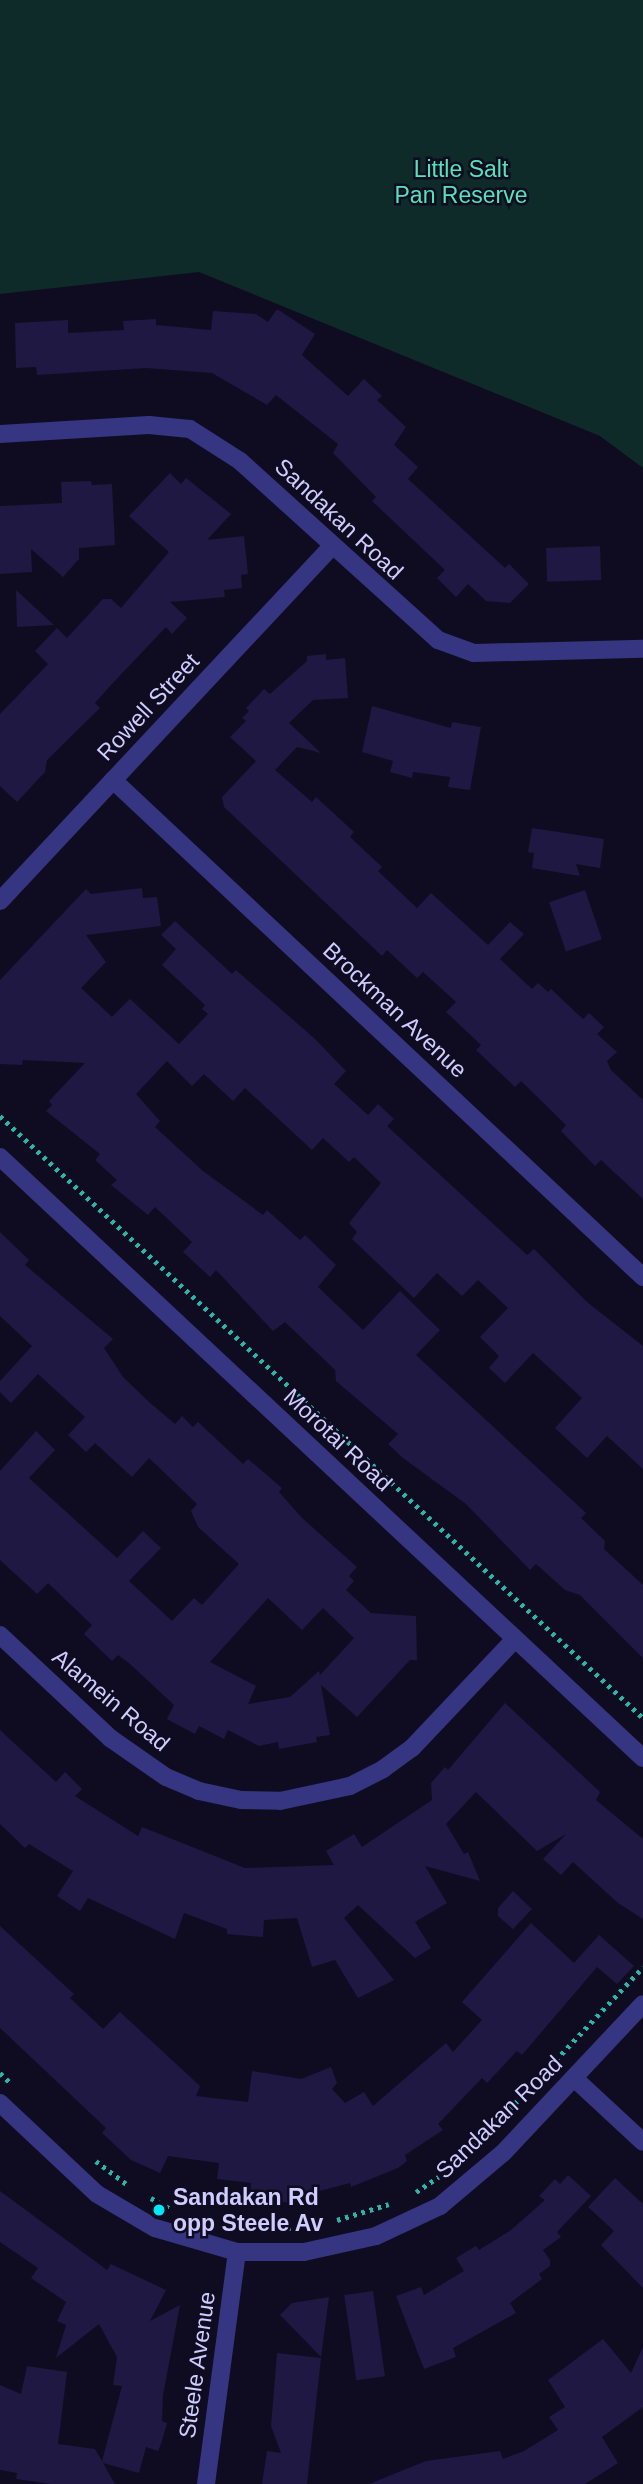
<!DOCTYPE html>
<html>
<head>
<meta charset="utf-8">
<style>
  body { margin:0 }
  #map { position:relative; width:643px; height:2484px; overflow:hidden; background:#0f0c21; font-family:Arial,sans-serif }
  div>[style] { position:absolute }
  [style*='--x'] { left:calc(var(--x)*1px); top:calc(var(--y)*1px); width:calc(var(--w)*1px); rotate:calc(var(--a)*1deg) }
  .green>* { inset:0; background:#0f2b29 }
  .building>* { inset:0; background:#1e1842; transform-origin:0 0 }
  .path>* { height:4.5px; margin-top:-2.25px; transform-origin:0; background:repeating-linear-gradient(90deg,#29b5a7 0 3.5px,transparent 0 8.5px) }
  .minor>* { height:18px; margin:-9px; padding:0 9px; transform-origin:9px; border-radius:9px; background:#353581 }
  .dots>* { width:19px; height:19px; translate:-50% -50%; box-sizing:border-box; border:4px solid #0f0c21; border-radius:50% }
  span { translate:-50% -50%; white-space:nowrap; text-align:center; line-height:1.15; -webkit-text-stroke:5px #0f0c21; paint-order:stroke }
  .park-label { font-size:23px; color:#54e3b9 }
  .street-label { font-size:23px; color:#cfccff }
  .poi-label { font-size:23px; color:#cfccff; font-weight:700 }
  .left { translate:0 -50%; text-align:left }
</style>
</head>
<body>
<div id="map">
  <div class="green">
    <i style="clip-path:polygon(0 0,643px 0,643px 468px,600px 436px,199px 272px,0 294px)"></i>
  </div>
  <div class="building">
    <i style="clip-path:polygon(277px 309px,315px 334px,302px 355px,348px 396px,364px 379px,382px 396px,377px 400px,406px 427px,394px 445px,418px 467px,408px 479px,505px 568px,509px 564px,529px 584px,510px 603px,486px 601px,468px 584px,456px 597px,437px 578px,445px 570px,372px 501px,376px 497px,333px 453px,338px 444px,276px 395px,267px 405px,212px 373px,146px 368px,37px 375px,36px 367px,16px 368px,15px 323px,68px 320px,68px 333px,124px 330px,123px 321px,156px 319px,156px 325px,211px 330px,213px 311px,256px 314px,268px 322px)"></i>
    <i style="clip-path:polygon(170px 473px,181px 484px,186px 478px,231px 514px,207px 540px,244px 536px,248px 574px,241px 575px,242px 588px,224px 590px,225px 597px,170px 602px,187px 618px,172px 634px,166px 627px,111px 685px,95px 703px,100px 708px,47px 760px,45px 772px,17px 802px,0 786px,0 714px,48px 664px,35px 651px,57px 628px,67px 638px,103px 599px,111px 599px,121px 608px,169px 552px,129px 516px)"></i>
    <i style="clip-path:polygon(91px 481px,92px 485px,112px 484px,115px 545px,79px 548px,79px 559px,63px 577px,31px 549px,32px 572px,0 574px,0 506px,62px 503px,61px 482px)"></i>
    <i style="left:600px;top:546px;width:34px;height:54px;rotate:88deg"></i>
    <i style="clip-path:polygon(16px 590px,54px 625px,17px 627px)"></i>
    <i style="clip-path:polygon(326px 654px,326px 660px,345px 658px,348px 698px,313px 700px,289px 723px,321px 753px,297px 747px,275px 770px,312px 802px,316px 797px,354px 832px,350px 837px,382px 867px,378px 871px,417px 908px,431px 893px,488px 945px,510px 922px,524px 934px,500px 959px,532px 989px,538px 983px,548px 992px,551px 989px,583px 1019px,589px 1013px,604px 1027px,597px 1034px,617px 1052px,607px 1061px,611px 1070px,643px 1100px,643px 1199px,601px 1160px,595px 1166px,561px 1131px,566px 1125px,521px 1081px,515px 1087px,476px 1050px,481px 1045px,446px 1012px,456px 1002px,423px 972px,417px 978px,387px 950px,382px 956px,224px 807px,222px 797px,256px 761px,230px 737px,246px 721px,242px 718px,249px 711px,246px 708px,264px 689px,270px 694px,307px 661px,307px 656px)"></i>
    <i style="clip-path:polygon(372px 706px,451px 728px,452px 722px,481px 727px,470px 790px,448px 787px,450px 777px,413px 772px,412px 778px,390px 772px,393px 761px,362px 752px)"></i>
    <i style="clip-path:polygon(532px 828px,604px 839px,600px 868px,576px 864px,580px 876px,532px 868px,534px 853px,528px 852px)"></i>
    <i style="clip-path:polygon(142px 888px,143px 898px,157px 897px,161px 926px,86px 935px,106px 962px,81px 988px,112px 1017px,130px 999px,179px 1044px,208px 1014px,202px 1009px,205px 1005px,162px 965px,176px 949px,161px 935px,175px 921px,232px 974px,236px 970px,314px 1038px,346px 1071px,334px 1084px,368px 1115px,378px 1104px,394px 1119px,387px 1126px,527px 1255px,534px 1249px,587px 1302px,643px 1346px,643px 1469px,607px 1436px,587px 1458px,555px 1428px,582px 1398px,533px 1353px,505px 1383px,489px 1368px,499px 1356px,480px 1337px,508px 1308px,478px 1280px,462px 1296px,437px 1273px,414px 1298px,352px 1239px,357px 1232px,349px 1223px,381px 1183px,354px 1157px,349px 1162px,323px 1138px,312px 1150px,245px 1088px,233px 1101px,204px 1074px,192px 1086px,167px 1061px,136px 1094px,160px 1121px,155px 1127px,203px 1171px,263px 1215px,267px 1210px,300px 1240px,305px 1235px,336px 1265px,318px 1287px,363px 1330px,400px 1291px,440px 1330px,416px 1355px,586px 1513px,581px 1518px,605px 1541px,604px 1549px,643px 1585px,643px 1658px,580px 1595px,565px 1590px,536px 1564px,530px 1570px,466px 1504px,403px 1458px,388px 1444px,398px 1434px,336px 1381px,335px 1370px,285px 1322px,273px 1331px,216px 1270px,210px 1277px,183px 1252px,192px 1242px,155px 1207px,148px 1215px,111px 1185px,117px 1180px,95px 1160px,100px 1154px,46px 1111px,52px 1105px,49px 1101px,85px 1063px,23px 1060px,22px 1065px,0 1064px,0 980px,86px 889px,91px 894px)"></i>
    <i style="left:585px;top:890px;width:52px;height:38px;rotate:71deg"></i>
    <i style="clip-path:polygon(evenodd,0 1232px,29px 1260px,25px 1265px,113px 1339px,104px 1348px,123px 1377px,149px 1402px,175px 1424px,182px 1416px,193px 1427px,198px 1422px,243px 1464px,248px 1459px,282px 1488px,279px 1492px,302px 1518px,357px 1567px,349px 1576px,354px 1581px,346px 1590px,371px 1613px,416px 1616px,417px 1660px,410px 1660px,357px 1717px,321px 1685px,330px 1735px,316px 1737px,317px 1742px,279px 1749px,278px 1742px,259px 1746px,228px 1730px,224px 1739px,199px 1726px,195px 1734px,167px 1719px,174px 1705px,130px 1664px,118px 1655px,112px 1661px,84px 1634px,92px 1625px,48px 1583px,37px 1594px,0 1560px,0 1471px,36px 1431px,55px 1450px,29px 1478px,117px 1558px,143px 1531px,161px 1548px,129px 1581px,172px 1621px,194px 1598px,202px 1605px,239px 1564px,198px 1527px,191px 1511px,197px 1504px,149px 1458px,132px 1477px,95px 1443px,86px 1452px,68px 1435px,85px 1417px,38px 1374px,11px 1403px,0 1392px,0 1381px,32px 1346px,0 1316px,0 1232px,268px 1598px,302px 1630px,323px 1608px,354px 1638px,320px 1675px,319px 1671px,290px 1697px,248px 1704px,256px 1686px,210px 1662px,268px 1598px)"></i>
    <i style="clip-path:polygon(505px 1703px,600px 1792px,596px 1800px,643px 1839px,643px 1919px,618px 1903px,573px 1862px,561px 1875px,543px 1859px,566px 1834px,537px 1851px,476px 1792px,446px 1824px,464px 1854px,468px 1852px,480px 1881px,425px 1866px,447px 1903px,415px 1922px,431px 1948px,415px 1958px,358px 1905px,344px 1918px,394px 1980px,358px 1998px,335px 1960px,312px 1967px,297px 1918px,264px 1920px,263px 1937px,227px 1934px,227px 1929px,184px 1913px,175px 1939px,88px 1898px,80px 1911px,57px 1896px,73px 1871px,29px 1844px,25px 1848px,0 1824px,0 1730px,56px 1782px,65px 1772px,82px 1789px,75px 1796px,138px 1836px,142px 1827px,245px 1868px,334px 1865px,326px 1851px,354px 1834px,362px 1847px,432px 1800px,431px 1783px,445px 1767px,448px 1770px)"></i>
    <i style="clip-path:polygon(513px 1891px,532px 1909px,513px 1929px,498px 1916px,498px 1908px)"></i>
    <i style="clip-path:polygon(531px 1923px,574px 1963px,599px 1935px,634px 1966px,617px 1984px,597px 1967px,522px 2055px,517px 2051px,487px 2083px,482px 2078px,438px 2124px,443px 2130px,405px 2155px,407px 2161px,398px 2168px,351px 2187px,350px 2183px,293px 2198px,294px 2203px,250px 2199px,251px 2183px,217px 2179px,219px 2163px,168px 2156px,160px 2173px,131px 2160px,102px 2133px,106px 2128px,0 2028px,0 1926px,74px 1994px,70px 1998px,103px 2029px,120px 2012px,200px 2086px,196px 2096px,248px 2102px,252px 2071px,301px 2079px,331px 2067px,337px 2083px,332px 2089px,345px 2103px,364px 2092px,373px 2106px,446px 2043px,453px 2052px,482px 2020px,462px 2002px)"></i>
    <i style="clip-path:polygon(568px 2175px,591px 2196px,557px 2232px,561px 2237px,543px 2250px,550px 2260px,550px 2266px,539px 2274px,542px 2279px,510px 2303px,516px 2313px,453px 2348px,456px 2357px,424px 2369px,396px 2296px,421px 2287px,424px 2295px,464px 2271px,456px 2258px,476px 2246px,479px 2250px,511px 2230px,545px 2200px,539px 2196px,555px 2179px,560px 2184px)"></i>
    <i style="clip-path:polygon(615px 2178px,643px 2204px,643px 2288px,601px 2245px,614px 2231px,588px 2207px)"></i>
    <i style="clip-path:polygon(0 2191px,107px 2270px,111px 2264px,166px 2290px,150px 2321px,180px 2305px,163px 2395px,162px 2421px,167px 2423px,161px 2444px,158px 2451px,146px 2447px,139px 2473px,103px 2463px,115px 2484px,51px 2484px,16px 2479px,17px 2473px,0 2470px,0 2385px,21px 2394px,27px 2366px,67px 2372px,58px 2444px,95px 2449px,102px 2461px,122px 2386px,113px 2385px,117px 2357px,99px 2324px,56px 2358px,66px 2325px,57px 2321px,66px 2302px,31px 2278px,38px 2268px,0 2242px)"></i>
    <i style="left:373px;top:2291px;width:86px;height:29px;rotate:82deg"></i>
    <i style="clip-path:polygon(329px 2297px,321px 2357px,280px 2315px,292px 2303px)"></i>
    <i style="clip-path:polygon(603px 2339px,631px 2373px,643px 2347px,643px 2407px,602px 2437px,618px 2463px,585px 2484px,369px 2484px,426px 2461px,500px 2451px,503px 2459px,524px 2451px,558px 2430px,549px 2417px,565px 2407px,548px 2380px)"></i>
    <i style="clip-path:polygon(277px 2353px,321px 2358px,307px 2484px,262px 2484px,267px 2451px,281px 2453px,271px 2426px)"></i>
  </div>
  <div class="path">
    <i style="--x:0;--y:1116;--w:881;--a:43.11"></i>
    <i style="--x:0;--y:2073;--w:16;--a:43"></i>
    <i style="--x:474;--y:2147;--w:247;--a:-46.8"></i>
    <i style="--x:96;--y:2161;--w:40;--a:37"></i>
    <i style="--x:416;--y:2192;--w:27;--a:-34"></i>
    <i style="--x:151;--y:2198;--w:23;--a:29"></i>
    <i style="--x:337;--y:2220;--w:54;--a:-17.1"></i>
    <i style="--x:233;--y:2227;--w:19;--a:6"></i>
    <i style="--x:279;--y:2229;--w:43;--a:-6.6"></i>
  </div>
  <div class="minor">
    <i style="--x:0;--y:434;--w:149;--a:-3.5"></i>
    <i style="--x:149;--y:425;--w:41;--a:5.6"></i>
    <i style="--x:190;--y:429;--w:59;--a:32.6"></i>
    <i style="--x:240;--y:461;--w:267;--a:42.1"></i>
    <i style="--x:438;--y:640;--w:38;--a:20"></i>
    <i style="--x:474;--y:653;--w:169;--a:-1.4"></i>
    <i style="--x:113;--y:780;--w:727;--a:43.16"></i>
    <i style="--x:0;--y:901;--w:485;--a:-46.9"></i>
    <i style="--x:0;--y:1157;--w:880;--a:43.07"></i>
    <i style="--x:0;--y:1635;--w:151;--a:43.1"></i>
    <i style="--x:110;--y:1738;--w:68;--a:34.9"></i>
    <i style="--x:166;--y:1777;--w:36;--a:23"></i>
    <i style="--x:199;--y:1791;--w:43;--a:12.1"></i>
    <i style="--x:241;--y:1800;--w:39;--a:1"></i>
    <i style="--x:280;--y:1801;--w:72;--a:-12.1"></i>
    <i style="--x:350;--y:1786;--w:37;--a:-27"></i>
    <i style="--x:383;--y:1769;--w:36;--a:-36"></i>
    <i style="--x:412;--y:1748;--w:150;--a:-46.6"></i>
    <i style="--x:574;--y:2078;--w:94;--a:42.8"></i>
    <i style="--x:0;--y:2103;--w:133;--a:43.2"></i>
    <i style="--x:97;--y:2194;--w:67;--a:30.4"></i>
    <i style="--x:155;--y:2228;--w:85;--a:16.3"></i>
    <i style="--x:237;--y:2252;--w:67;--a:0"></i>
    <i style="--x:304;--y:2252;--w:74;--a:-12.5"></i>
    <i style="--x:376;--y:2236;--w:71;--a:-25.1"></i>
    <i style="--x:440;--y:2206;--w:82;--a:-40.1"></i>
    <i style="--x:503;--y:2153;--w:204;--a:-46.8"></i>
    <i style="--x:206;--y:2484;--w:234;--a:-82.4"></i>
  </div>
  <div class="dots">
    <i style="left:159px;top:2210px;background:#00e7f7"></i>
  </div>
  <div class="park-label">
    <span style="left:461px;top:182px">Little Salt<br>Pan Reserve</span>
  </div>
  <div class="street-label">
    <span style="left:339px;top:519px;rotate:43deg">Sandakan Road</span>
    <span style="left:148px;top:707px;rotate:-47deg">Rowell Street</span>
    <span style="left:395px;top:1010px;rotate:43deg">Brockman Avenue</span>
    <span style="left:338px;top:1440px;rotate:43deg">Morotai Road</span>
    <span style="left:111px;top:1700px;rotate:40deg">Alamein Road</span>
    <span style="left:499px;top:2117px;rotate:-44deg">Sandakan Road</span>
    <span style="left:197px;top:2365px;rotate:-82deg">Steele Avenue</span>
  </div>
  <div class="poi-label">
    <span class="left" style="left:173px;top:2210px">Sandakan Rd<br>opp Steele Av</span>
  </div>
</div>
</body>
</html>
